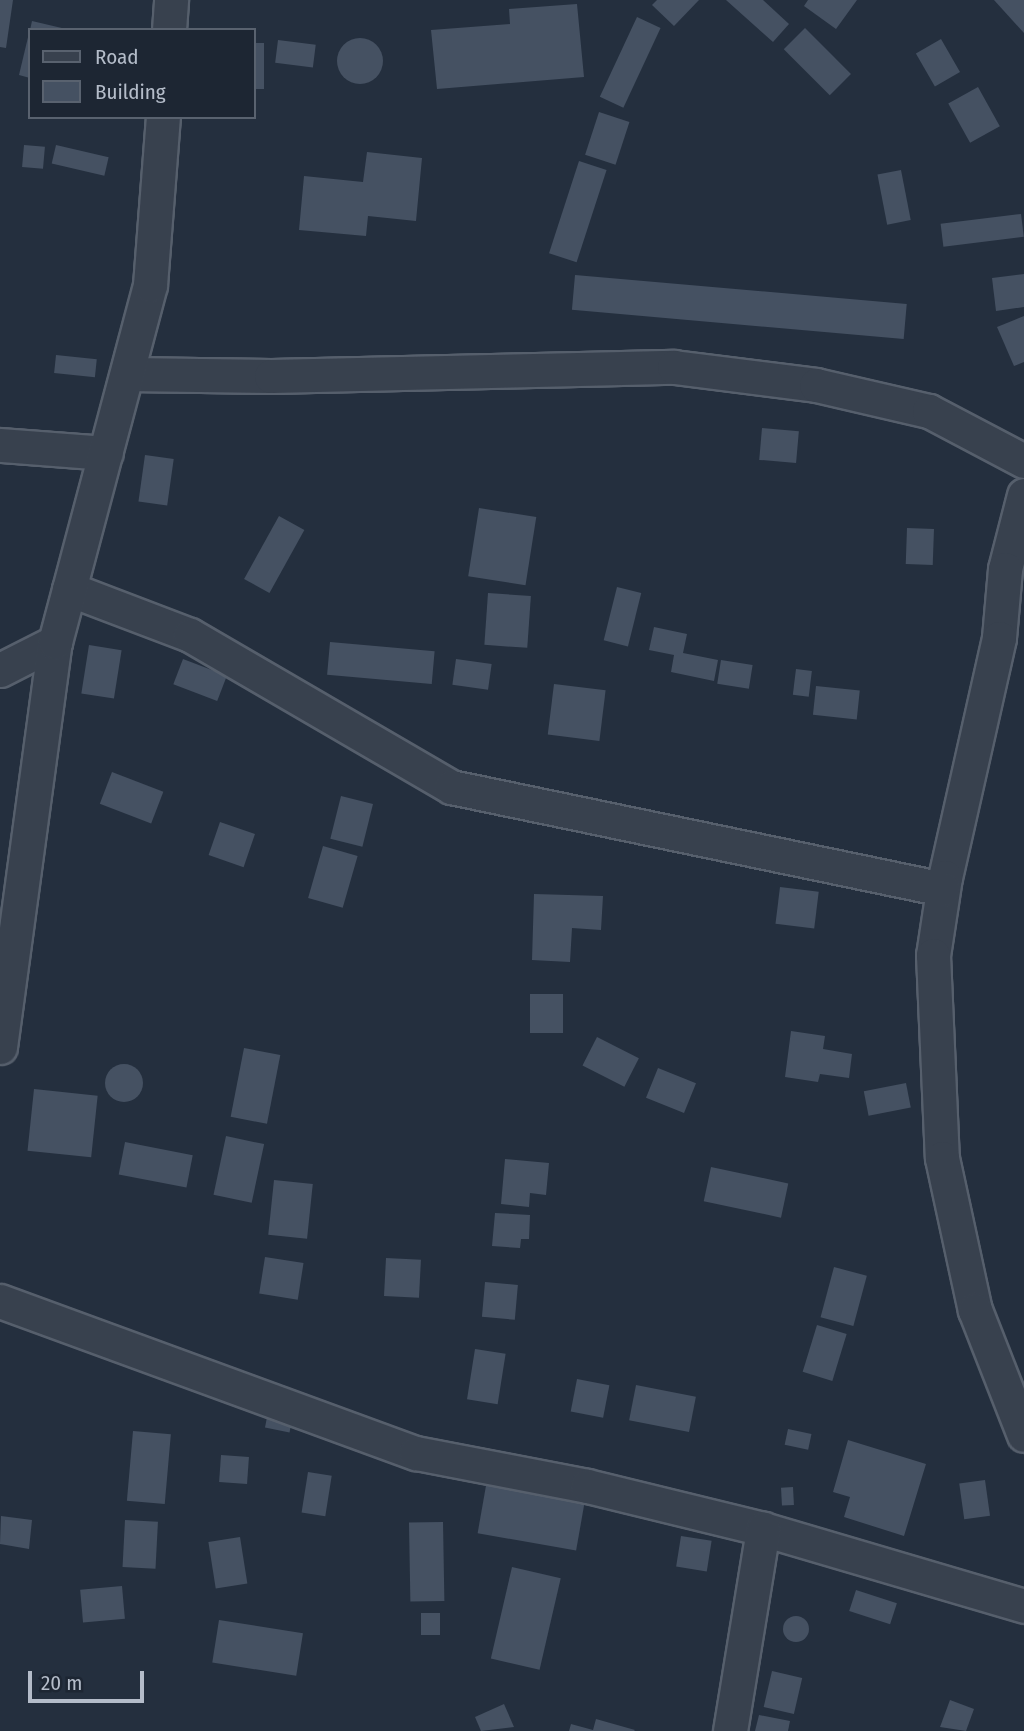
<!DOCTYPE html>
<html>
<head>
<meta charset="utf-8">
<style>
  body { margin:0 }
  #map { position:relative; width:1024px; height:1731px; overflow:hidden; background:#242f3e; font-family:"Fira Sans Condensed",sans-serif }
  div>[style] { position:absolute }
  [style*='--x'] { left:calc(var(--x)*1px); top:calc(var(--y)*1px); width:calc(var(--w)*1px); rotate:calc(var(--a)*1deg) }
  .building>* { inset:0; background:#455162; transform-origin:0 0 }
  .round { border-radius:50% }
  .roads { filter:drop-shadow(2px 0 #565f6c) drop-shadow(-2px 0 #565f6c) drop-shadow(0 2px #565f6c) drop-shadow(0 -2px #565f6c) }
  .minor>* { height:33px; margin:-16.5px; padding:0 16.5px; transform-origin:16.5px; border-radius:16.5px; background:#38414e }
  span { translate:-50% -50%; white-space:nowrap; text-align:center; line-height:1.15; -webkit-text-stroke:5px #1d2633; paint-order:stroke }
  .legend { position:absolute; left:28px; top:28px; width:228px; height:91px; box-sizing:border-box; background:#1d2633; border:2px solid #59626f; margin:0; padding:9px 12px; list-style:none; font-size:21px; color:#b4bcc9 }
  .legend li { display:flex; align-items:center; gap:14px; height:35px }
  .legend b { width:35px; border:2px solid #59626f }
  .scale { position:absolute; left:28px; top:1671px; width:116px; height:32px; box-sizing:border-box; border:4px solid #b4bcc9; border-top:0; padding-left:9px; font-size:21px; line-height:24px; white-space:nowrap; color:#b4bcc9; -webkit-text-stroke:5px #1d2633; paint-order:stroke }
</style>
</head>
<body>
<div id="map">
  <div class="building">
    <i style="clip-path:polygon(0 0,13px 0,6px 48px,0 47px)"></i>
    <i style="clip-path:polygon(657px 0,699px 0,674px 26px,652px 5px)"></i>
    <i style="clip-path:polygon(726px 0,763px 0,789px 24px,773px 42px)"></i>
    <i style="clip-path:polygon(808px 0,857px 0,836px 29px,804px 6px)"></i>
    <i style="clip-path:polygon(994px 0,1024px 0,1024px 33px)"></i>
    <i style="clip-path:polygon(577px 4px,584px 77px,437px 89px,431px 30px,510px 24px,509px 9px)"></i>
    <i style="left:637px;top:17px;width:26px;height:88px;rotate:25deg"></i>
    <i style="clip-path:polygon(32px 21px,66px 29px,66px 30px,30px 30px)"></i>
    <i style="left:805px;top:28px;width:65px;height:30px;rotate:45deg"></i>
    <i style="clip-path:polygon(29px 33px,30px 33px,30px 78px,19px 75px)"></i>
    <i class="round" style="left:337px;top:38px;width:46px;height:46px"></i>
    <i style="left:941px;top:39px;width:38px;height:29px;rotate:60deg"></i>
    <i style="left:278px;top:40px;width:38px;height:23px;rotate:7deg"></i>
    <i style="left:254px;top:43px;width:10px;height:46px"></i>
    <i style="left:978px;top:87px;width:45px;height:34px;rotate:61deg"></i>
    <i style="left:599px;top:112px;width:32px;height:45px;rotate:18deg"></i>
    <i style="left:24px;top:145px;width:21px;height:22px;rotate:5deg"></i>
    <i style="left:56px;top:145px;width:54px;height:19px;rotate:13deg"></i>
    <i style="clip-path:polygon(367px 152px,422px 158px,416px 221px,368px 216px,366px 236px,299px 230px,304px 176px,363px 182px)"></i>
    <i style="left:579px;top:161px;width:29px;height:97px;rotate:18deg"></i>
    <i style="left:901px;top:170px;width:51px;height:24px;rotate:79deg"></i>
    <i style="left:1021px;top:214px;width:23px;height:81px;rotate:83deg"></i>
    <i style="clip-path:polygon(1024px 274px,1024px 307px,996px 311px,992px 278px)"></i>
    <i style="left:575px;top:275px;width:333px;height:35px;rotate:5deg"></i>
    <i style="clip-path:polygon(1024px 316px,1024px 362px,1014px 366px,997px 327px)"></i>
    <i style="left:56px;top:355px;width:41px;height:18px;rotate:6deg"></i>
    <i style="left:762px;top:428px;width:37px;height:32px;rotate:5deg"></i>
    <i style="left:145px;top:455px;width:29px;height:47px;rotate:8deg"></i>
    <i style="left:479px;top:508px;width:58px;height:69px;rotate:9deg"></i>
    <i style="left:279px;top:516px;width:29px;height:72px;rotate:29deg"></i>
    <i style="left:907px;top:528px;width:27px;height:36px;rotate:2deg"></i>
    <i style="left:617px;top:587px;width:25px;height:55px;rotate:14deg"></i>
    <i style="left:488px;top:593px;width:43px;height:52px;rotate:4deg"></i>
    <i style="clip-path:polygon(654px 627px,687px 634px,683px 653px,718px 660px,714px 681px,671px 672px,674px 655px,649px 650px)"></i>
    <i style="left:330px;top:642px;width:105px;height:33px;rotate:5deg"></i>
    <i style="left:89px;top:645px;width:33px;height:49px;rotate:9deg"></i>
    <i style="left:183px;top:659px;width:47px;height:27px;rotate:21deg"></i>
    <i style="left:456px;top:659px;width:36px;height:26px;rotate:8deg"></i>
    <i style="left:721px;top:660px;width:32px;height:24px;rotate:9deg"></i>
    <i style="left:796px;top:669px;width:16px;height:26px;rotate:7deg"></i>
    <i style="left:554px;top:684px;width:52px;height:51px;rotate:7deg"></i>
    <i style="left:816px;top:686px;width:44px;height:29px;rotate:6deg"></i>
    <i style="left:112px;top:772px;width:55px;height:34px;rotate:21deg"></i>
    <i style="left:341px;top:796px;width:33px;height:44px;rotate:14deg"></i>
    <i style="left:220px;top:822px;width:37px;height:35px;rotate:19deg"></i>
    <i style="left:323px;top:846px;width:36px;height:54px;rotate:16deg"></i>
    <i style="left:780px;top:887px;width:39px;height:37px;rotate:7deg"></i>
    <i style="clip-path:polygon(534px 894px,603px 896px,601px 930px,572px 928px,570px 962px,532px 960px)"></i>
    <i style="left:530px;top:994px;width:33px;height:39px"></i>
    <i style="clip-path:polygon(791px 1031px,825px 1036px,823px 1049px,852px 1054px,849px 1078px,820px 1074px,818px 1082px,785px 1077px)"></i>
    <i style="left:597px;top:1037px;width:47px;height:32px;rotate:27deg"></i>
    <i style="left:244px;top:1048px;width:37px;height:70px;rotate:11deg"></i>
    <i class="round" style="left:105px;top:1064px;width:38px;height:38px"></i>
    <i style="left:658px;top:1068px;width:41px;height:32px;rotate:22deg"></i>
    <i style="left:906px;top:1083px;width:25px;height:43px;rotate:79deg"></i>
    <i style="left:34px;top:1089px;width:64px;height:62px;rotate:6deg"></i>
    <i style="left:226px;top:1136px;width:39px;height:60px;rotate:12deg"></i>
    <i style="left:125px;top:1142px;width:69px;height:33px;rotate:11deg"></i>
    <i style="clip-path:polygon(505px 1159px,549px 1163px,546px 1195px,530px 1193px,529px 1207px,501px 1204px)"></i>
    <i style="left:711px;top:1167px;width:79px;height:35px;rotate:12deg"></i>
    <i style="left:274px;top:1180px;width:39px;height:55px;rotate:6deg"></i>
    <i style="clip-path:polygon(495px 1213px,530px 1215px,529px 1239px,521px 1239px,520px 1248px,492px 1246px)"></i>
    <i style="left:265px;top:1257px;width:39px;height:37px;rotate:9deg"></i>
    <i style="left:386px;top:1258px;width:35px;height:38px;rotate:3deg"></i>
    <i style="left:834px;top:1267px;width:34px;height:52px;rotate:15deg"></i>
    <i style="left:485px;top:1282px;width:33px;height:35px;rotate:5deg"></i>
    <i style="left:817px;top:1325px;width:31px;height:49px;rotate:17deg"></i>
    <i style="left:475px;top:1349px;width:31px;height:51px;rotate:9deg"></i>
    <i style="left:577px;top:1379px;width:33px;height:33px;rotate:11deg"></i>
    <i style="left:636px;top:1385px;width:61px;height:36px;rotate:11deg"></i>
    <i style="left:269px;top:1407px;width:25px;height:21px;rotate:11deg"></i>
    <i style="left:788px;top:1429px;width:24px;height:16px;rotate:12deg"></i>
    <i style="left:133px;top:1431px;width:38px;height:70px;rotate:5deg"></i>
    <i style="clip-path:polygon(848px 1440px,926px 1464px,904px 1536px,844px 1517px,850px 1497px,833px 1492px)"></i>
    <i style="left:221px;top:1455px;width:28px;height:27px;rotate:4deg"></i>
    <i style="left:308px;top:1472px;width:24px;height:41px;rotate:9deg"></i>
    <i style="left:487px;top:1480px;width:100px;height:54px;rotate:10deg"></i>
    <i style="left:985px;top:1480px;width:36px;height:26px;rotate:82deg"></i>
    <i style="left:793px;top:1487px;width:18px;height:12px;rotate:87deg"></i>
    <i style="clip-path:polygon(1px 1516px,32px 1520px,29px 1549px,0 1544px)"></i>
    <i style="left:125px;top:1520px;width:33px;height:47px;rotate:3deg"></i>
    <i style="left:443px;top:1522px;width:79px;height:34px;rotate:89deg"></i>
    <i style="left:681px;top:1536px;width:31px;height:31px;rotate:9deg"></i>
    <i style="left:240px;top:1537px;width:47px;height:32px;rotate:81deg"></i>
    <i style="left:512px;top:1567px;width:50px;height:94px;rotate:13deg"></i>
    <i style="left:122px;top:1586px;width:33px;height:42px;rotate:85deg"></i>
    <i style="left:856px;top:1590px;width:43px;height:22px;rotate:18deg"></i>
    <i style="left:421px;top:1613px;width:19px;height:22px"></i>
    <i class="round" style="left:783px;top:1616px;width:26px;height:26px"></i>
    <i style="left:219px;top:1620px;width:85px;height:43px;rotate:9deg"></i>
    <i style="left:772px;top:1671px;width:31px;height:37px;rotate:13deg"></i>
    <i style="clip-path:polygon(950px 1700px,974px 1709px,966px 1731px,940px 1727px)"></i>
    <i style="clip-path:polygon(504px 1704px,514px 1727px,481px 1731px,475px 1717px)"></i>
    <i style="clip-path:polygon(759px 1715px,790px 1721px,788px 1731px,755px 1731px)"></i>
    <i style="clip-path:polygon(596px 1719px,635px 1730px,634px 1731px,569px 1731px,571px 1724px,593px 1730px)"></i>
  </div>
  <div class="roads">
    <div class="minor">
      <i style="--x:169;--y:30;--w:30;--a:-86"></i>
      <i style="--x:128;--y:374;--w:143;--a:0.8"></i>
      <i style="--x:271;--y:376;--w:403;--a:-1.3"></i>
      <i style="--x:674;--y:367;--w:143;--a:7.2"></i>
      <i style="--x:816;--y:385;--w:116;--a:13"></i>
      <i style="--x:929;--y:411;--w:107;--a:27.8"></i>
      <i style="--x:0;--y:445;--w:106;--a:4.3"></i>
      <i style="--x:1024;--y:495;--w:76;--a:104.4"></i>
      <i style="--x:1005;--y:569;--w:69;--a:95"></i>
      <i style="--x:999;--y:638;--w:245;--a:102.7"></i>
      <i style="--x:945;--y:877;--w:79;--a:98.7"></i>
      <i style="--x:933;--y:955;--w:203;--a:87.5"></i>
      <i style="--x:942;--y:1158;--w:156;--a:77.8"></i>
      <i style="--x:975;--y:1310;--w:134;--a:68.6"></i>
      <i style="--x:69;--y:589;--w:129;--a:20.8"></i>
      <i style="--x:190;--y:635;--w:302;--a:30.2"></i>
      <i style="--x:451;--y:787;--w:502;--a:11.71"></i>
      <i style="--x:0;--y:670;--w:62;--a:-27"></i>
      <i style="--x:0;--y:1047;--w:409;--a:-82.3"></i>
      <i style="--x:55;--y:642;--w:369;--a:-75.1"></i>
      <i style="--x:150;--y:285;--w:169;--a:-85.6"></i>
      <i style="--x:0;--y:1301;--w:443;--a:20.1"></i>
      <i style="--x:416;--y:1453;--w:174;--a:10.9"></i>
      <i style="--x:587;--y:1486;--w:181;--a:13.7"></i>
      <i style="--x:763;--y:1529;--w:272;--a:16.4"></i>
      <i style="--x:730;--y:1731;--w:205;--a:-80.7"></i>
    </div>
  </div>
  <ul class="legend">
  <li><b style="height:9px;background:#38414e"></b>Road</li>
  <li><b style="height:19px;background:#455162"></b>Building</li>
  </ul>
  <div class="scale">20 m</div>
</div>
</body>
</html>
